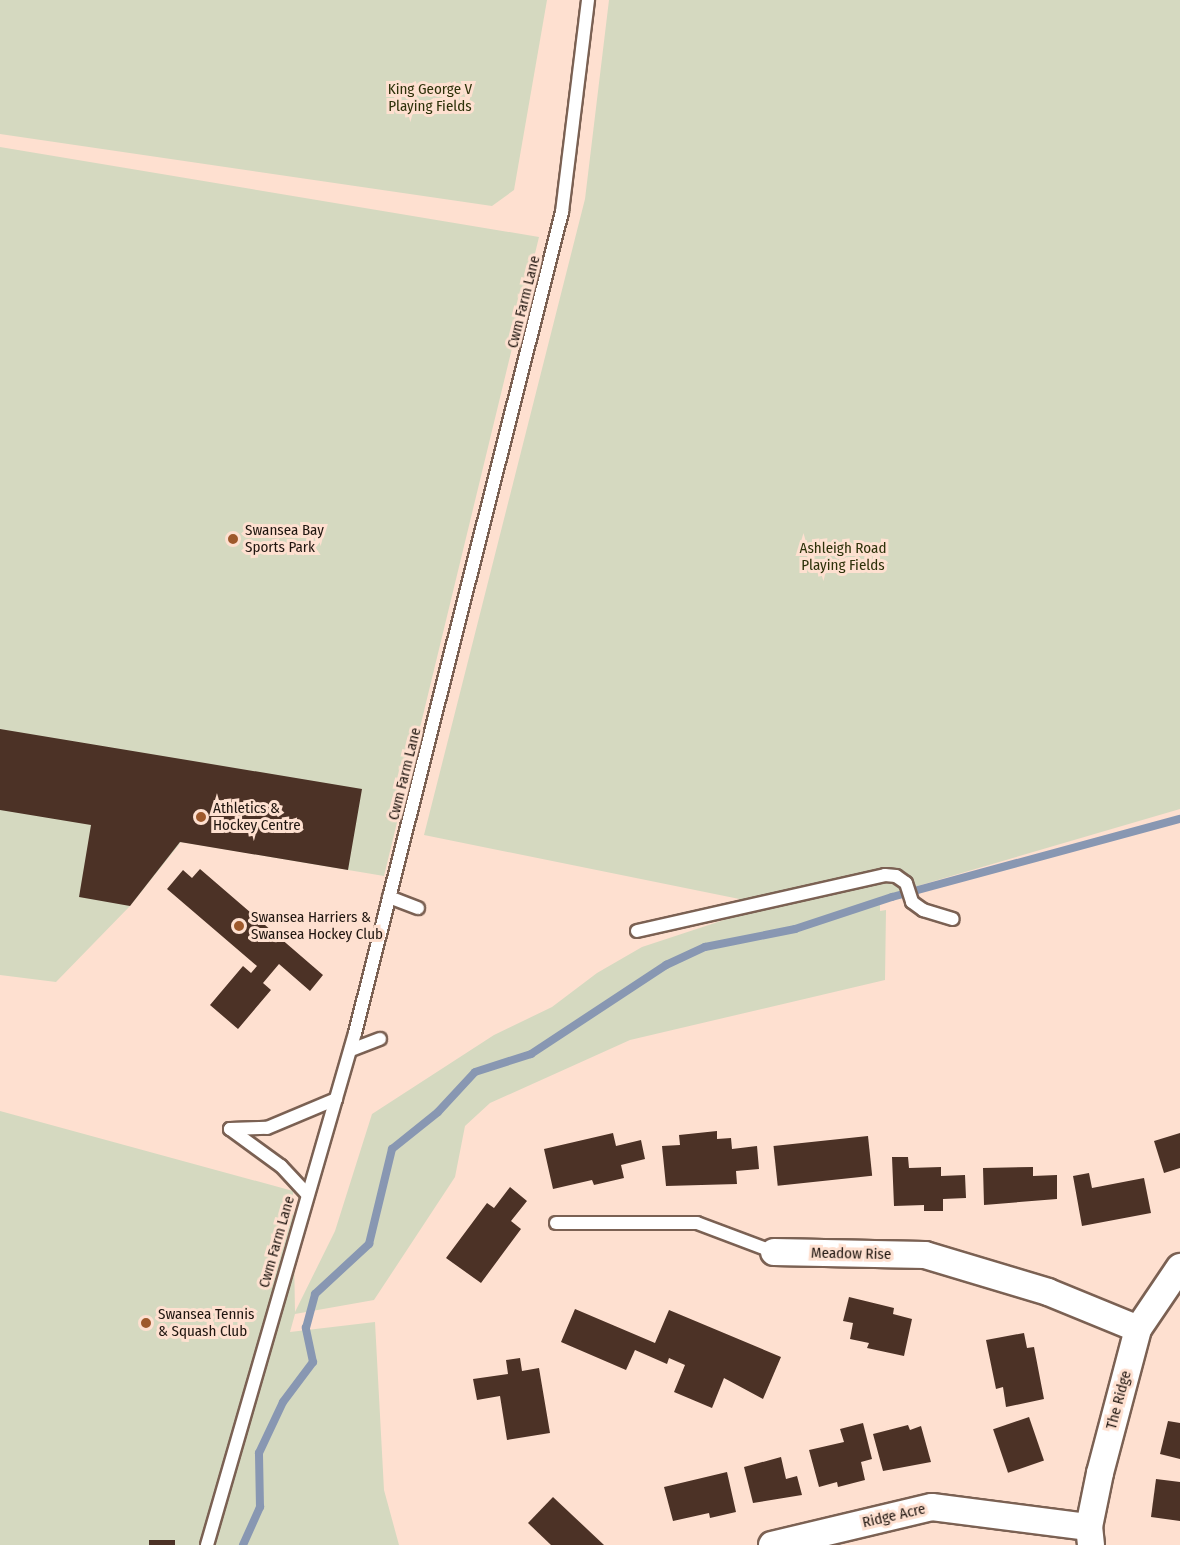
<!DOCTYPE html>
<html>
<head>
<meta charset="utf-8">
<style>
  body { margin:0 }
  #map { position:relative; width:1180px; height:1545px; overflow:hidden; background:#fee0d0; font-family:"Fira Sans Condensed",sans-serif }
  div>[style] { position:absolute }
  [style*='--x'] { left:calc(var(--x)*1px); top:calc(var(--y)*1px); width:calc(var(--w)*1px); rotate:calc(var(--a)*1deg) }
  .green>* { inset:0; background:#d5d9c0 }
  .stream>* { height:8px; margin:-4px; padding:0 4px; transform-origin:4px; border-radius:4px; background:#8897b2 }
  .building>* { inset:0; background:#4c3226; transform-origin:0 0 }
  .roads { filter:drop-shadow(2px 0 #7b6153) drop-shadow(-2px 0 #7b6153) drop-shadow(0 2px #7b6153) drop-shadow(0 -2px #7b6153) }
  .service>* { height:12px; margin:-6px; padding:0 6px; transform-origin:6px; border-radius:6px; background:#fff }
  .minor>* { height:26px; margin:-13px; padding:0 13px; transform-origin:13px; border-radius:13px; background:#fff }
  .dots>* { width:16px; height:16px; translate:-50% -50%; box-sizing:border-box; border:3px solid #fee0d0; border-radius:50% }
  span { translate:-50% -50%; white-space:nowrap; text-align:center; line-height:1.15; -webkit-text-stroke:6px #fee0d0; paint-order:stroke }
  .park-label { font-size:15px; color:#2d3109 }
  .street-label { font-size:15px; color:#1f150f }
  .poi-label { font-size:15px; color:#1f150f }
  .left { translate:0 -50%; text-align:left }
</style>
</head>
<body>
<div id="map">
  <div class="green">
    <i style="clip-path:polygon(0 0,547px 0,514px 190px,492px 206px,0 134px)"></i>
    <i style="clip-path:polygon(609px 0,1180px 0,1180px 809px,880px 897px,880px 911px,886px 910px,885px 980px,630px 1040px,490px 1103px,465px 1126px,455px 1177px,374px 1300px,295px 1314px,290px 1332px,375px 1322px,384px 1490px,399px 1545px,0 1545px,0 1111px,293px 1191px,295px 1312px,335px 1231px,372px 1114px,494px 1035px,552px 1007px,597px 973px,642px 947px,769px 905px,424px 835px,585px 199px)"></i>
    <i style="clip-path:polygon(0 147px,539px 237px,384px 876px,181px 842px,130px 906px,56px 982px,0 975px)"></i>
  </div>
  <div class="stream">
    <i style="--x:243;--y:1545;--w:42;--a:-65.9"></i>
    <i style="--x:260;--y:1507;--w:54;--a:-91.1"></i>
    <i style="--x:259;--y:1453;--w:56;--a:-64.8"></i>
    <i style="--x:283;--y:1402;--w:50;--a:-53.1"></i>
    <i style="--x:313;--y:1362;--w:35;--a:-102"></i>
    <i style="--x:306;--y:1328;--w:35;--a:-75"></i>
    <i style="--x:315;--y:1294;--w:74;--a:-42.8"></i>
    <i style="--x:369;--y:1244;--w:98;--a:-76.4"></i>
    <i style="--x:392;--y:1149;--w:59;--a:-38.8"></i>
    <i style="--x:438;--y:1112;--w:54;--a:-47.2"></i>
    <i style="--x:475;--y:1072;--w:59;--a:-17.8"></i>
    <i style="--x:531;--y:1054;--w:162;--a:-33.4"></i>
    <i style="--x:666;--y:965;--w:43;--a:-24.8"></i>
    <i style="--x:705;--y:947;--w:92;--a:-11.3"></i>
    <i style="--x:795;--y:929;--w:102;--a:-18.3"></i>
    <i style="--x:892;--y:897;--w:298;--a:-15.2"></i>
  </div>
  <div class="building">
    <i style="clip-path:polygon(0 729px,362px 789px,348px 870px,180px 842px,130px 906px,79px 897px,91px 825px,0 810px)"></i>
    <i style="clip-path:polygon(200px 869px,323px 975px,310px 991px,279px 964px,263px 983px,271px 990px,238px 1029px,210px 1005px,243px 966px,251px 973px,257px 966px,167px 889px,183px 870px,192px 878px)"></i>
    <i style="clip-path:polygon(717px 1131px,717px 1139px,731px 1138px,732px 1149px,757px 1146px,759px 1169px,736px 1171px,737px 1184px,666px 1186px,662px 1146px,680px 1145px,679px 1135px)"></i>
    <i style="clip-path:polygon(613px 1133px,616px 1146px,641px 1140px,645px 1159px,621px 1165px,624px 1178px,594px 1185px,592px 1180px,553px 1189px,544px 1149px)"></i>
    <i style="clip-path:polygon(1180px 1133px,1180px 1168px,1164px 1173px,1154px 1141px)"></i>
    <i style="left:868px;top:1136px;width:40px;height:95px;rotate:84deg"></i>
    <i style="clip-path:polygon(892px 1157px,908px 1157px,909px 1168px,941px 1167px,941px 1176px,965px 1175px,966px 1198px,943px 1199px,943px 1211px,924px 1211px,924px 1205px,894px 1206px)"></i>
    <i style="clip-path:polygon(1033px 1167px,1033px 1176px,1057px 1175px,1057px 1199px,984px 1205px,983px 1168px)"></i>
    <i style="clip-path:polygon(1089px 1173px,1092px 1188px,1144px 1178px,1151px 1213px,1082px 1226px,1073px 1176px)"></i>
    <i style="clip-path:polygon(510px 1187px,527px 1201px,511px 1221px,521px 1229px,481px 1283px,446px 1258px,487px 1203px,494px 1208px)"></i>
    <i style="clip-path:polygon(849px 1297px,894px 1308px,893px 1314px,912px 1319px,904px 1356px,867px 1348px,869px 1343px,850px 1339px,853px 1323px,843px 1321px)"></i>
    <i style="clip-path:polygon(575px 1309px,655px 1343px,669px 1310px,781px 1357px,763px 1399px,724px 1378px,712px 1408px,674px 1392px,685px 1365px,669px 1358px,667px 1364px,635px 1350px,626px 1370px,561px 1342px)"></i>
    <i style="clip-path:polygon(1024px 1333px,1027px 1348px,1034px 1347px,1044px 1399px,1006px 1407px,1003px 1387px,996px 1389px,986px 1340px)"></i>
    <i style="clip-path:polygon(520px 1358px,522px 1371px,539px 1368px,550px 1433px,507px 1440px,500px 1396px,477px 1400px,473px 1379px,508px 1374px,506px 1360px)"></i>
    <i style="left:1029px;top:1417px;width:46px;height:38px;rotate:71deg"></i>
    <i style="clip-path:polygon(1168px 1421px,1180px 1423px,1180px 1459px,1160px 1454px)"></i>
    <i style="clip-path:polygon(863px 1423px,872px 1459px,861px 1462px,865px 1480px,838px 1487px,837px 1482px,819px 1487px,809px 1450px,844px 1442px,840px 1429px)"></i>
    <i style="clip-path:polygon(908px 1425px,910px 1430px,921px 1426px,931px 1462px,883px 1471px,873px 1434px)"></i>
    <i style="clip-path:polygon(781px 1457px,786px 1479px,797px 1476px,802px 1495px,753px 1503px,744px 1467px)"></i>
    <i style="clip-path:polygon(727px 1472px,736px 1512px,710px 1518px,709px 1513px,673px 1521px,664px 1487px)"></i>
    <i style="clip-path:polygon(1156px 1479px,1180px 1482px,1180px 1521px,1151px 1517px)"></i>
    <i style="clip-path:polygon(553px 1497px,604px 1545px,551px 1545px,528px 1523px)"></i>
    <i style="left:149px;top:1540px;width:26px;height:5px"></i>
  </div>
  <div class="roads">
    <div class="service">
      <i style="--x:389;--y:897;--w:31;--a:21"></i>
      <i style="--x:637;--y:931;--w:254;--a:-12.7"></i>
      <i style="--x:885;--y:875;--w:11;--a:5"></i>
      <i style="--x:896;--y:876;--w:12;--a:35"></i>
      <i style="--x:906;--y:883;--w:20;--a:72"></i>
      <i style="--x:912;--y:902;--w:14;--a:36"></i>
      <i style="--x:923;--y:910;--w:31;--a:17"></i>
      <i style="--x:351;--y:1050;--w:31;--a:-21"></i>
      <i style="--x:230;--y:1129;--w:37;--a:-2"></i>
      <i style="--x:267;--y:1128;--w:75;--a:-22.8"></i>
      <i style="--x:230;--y:1129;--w:63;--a:36"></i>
      <i style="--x:281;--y:1166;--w:37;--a:47"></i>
      <i style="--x:556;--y:1223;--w:141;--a:0"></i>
      <i style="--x:697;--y:1223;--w:82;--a:20.6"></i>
      <i style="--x:207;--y:1545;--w:533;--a:-73.88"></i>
      <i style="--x:355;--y:1033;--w:847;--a:-75.85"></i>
      <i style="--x:562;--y:212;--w:214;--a:-83"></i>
    </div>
    <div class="minor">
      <i style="--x:774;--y:1252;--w:151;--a:1.1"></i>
      <i style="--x:925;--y:1255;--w:128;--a:16.7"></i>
      <i style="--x:1048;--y:1292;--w:97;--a:22.3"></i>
      <i style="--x:772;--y:1545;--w:164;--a:-13.4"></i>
      <i style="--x:932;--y:1507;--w:158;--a:7.3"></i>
      <i style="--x:1091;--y:1545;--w:18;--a:-96"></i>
      <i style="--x:1089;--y:1527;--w:55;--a:-78.5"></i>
      <i style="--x:1100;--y:1473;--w:149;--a:-75.2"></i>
      <i style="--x:1138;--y:1329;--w:75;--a:-55.9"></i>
    </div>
  </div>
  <div class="dots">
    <i style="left:233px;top:539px;background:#9e592c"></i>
    <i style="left:201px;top:817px;background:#9e592c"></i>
    <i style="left:239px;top:926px;background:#9e592c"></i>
    <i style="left:146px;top:1323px;background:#9e592c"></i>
  </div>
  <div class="park-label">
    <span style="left:430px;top:98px">King George V<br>Playing Fields</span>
    <span style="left:843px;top:557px">Ashleigh Road<br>Playing Fields</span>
  </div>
  <div class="street-label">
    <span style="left:524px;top:302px;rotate:-76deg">Cwm Farm Lane</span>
    <span style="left:405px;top:774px;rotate:-76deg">Cwm Farm Lane</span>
    <span style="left:277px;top:1242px;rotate:-74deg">Cwm Farm Lane</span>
    <span style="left:851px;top:1254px;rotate:1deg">Meadow Rise</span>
    <span style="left:1119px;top:1400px;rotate:-75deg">The Ridge</span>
    <span style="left:894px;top:1516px;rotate:-13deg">Ridge Acre</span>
  </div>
  <div class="poi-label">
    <span class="left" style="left:245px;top:539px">Swansea Bay<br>Sports Park</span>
    <span class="left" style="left:213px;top:817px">Athletics &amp;<br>Hockey Centre</span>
    <span class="left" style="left:251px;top:926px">Swansea Harriers &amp;<br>Swansea Hockey Club</span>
    <span class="left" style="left:158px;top:1323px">Swansea Tennis<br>&amp; Squash Club</span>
  </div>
</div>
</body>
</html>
